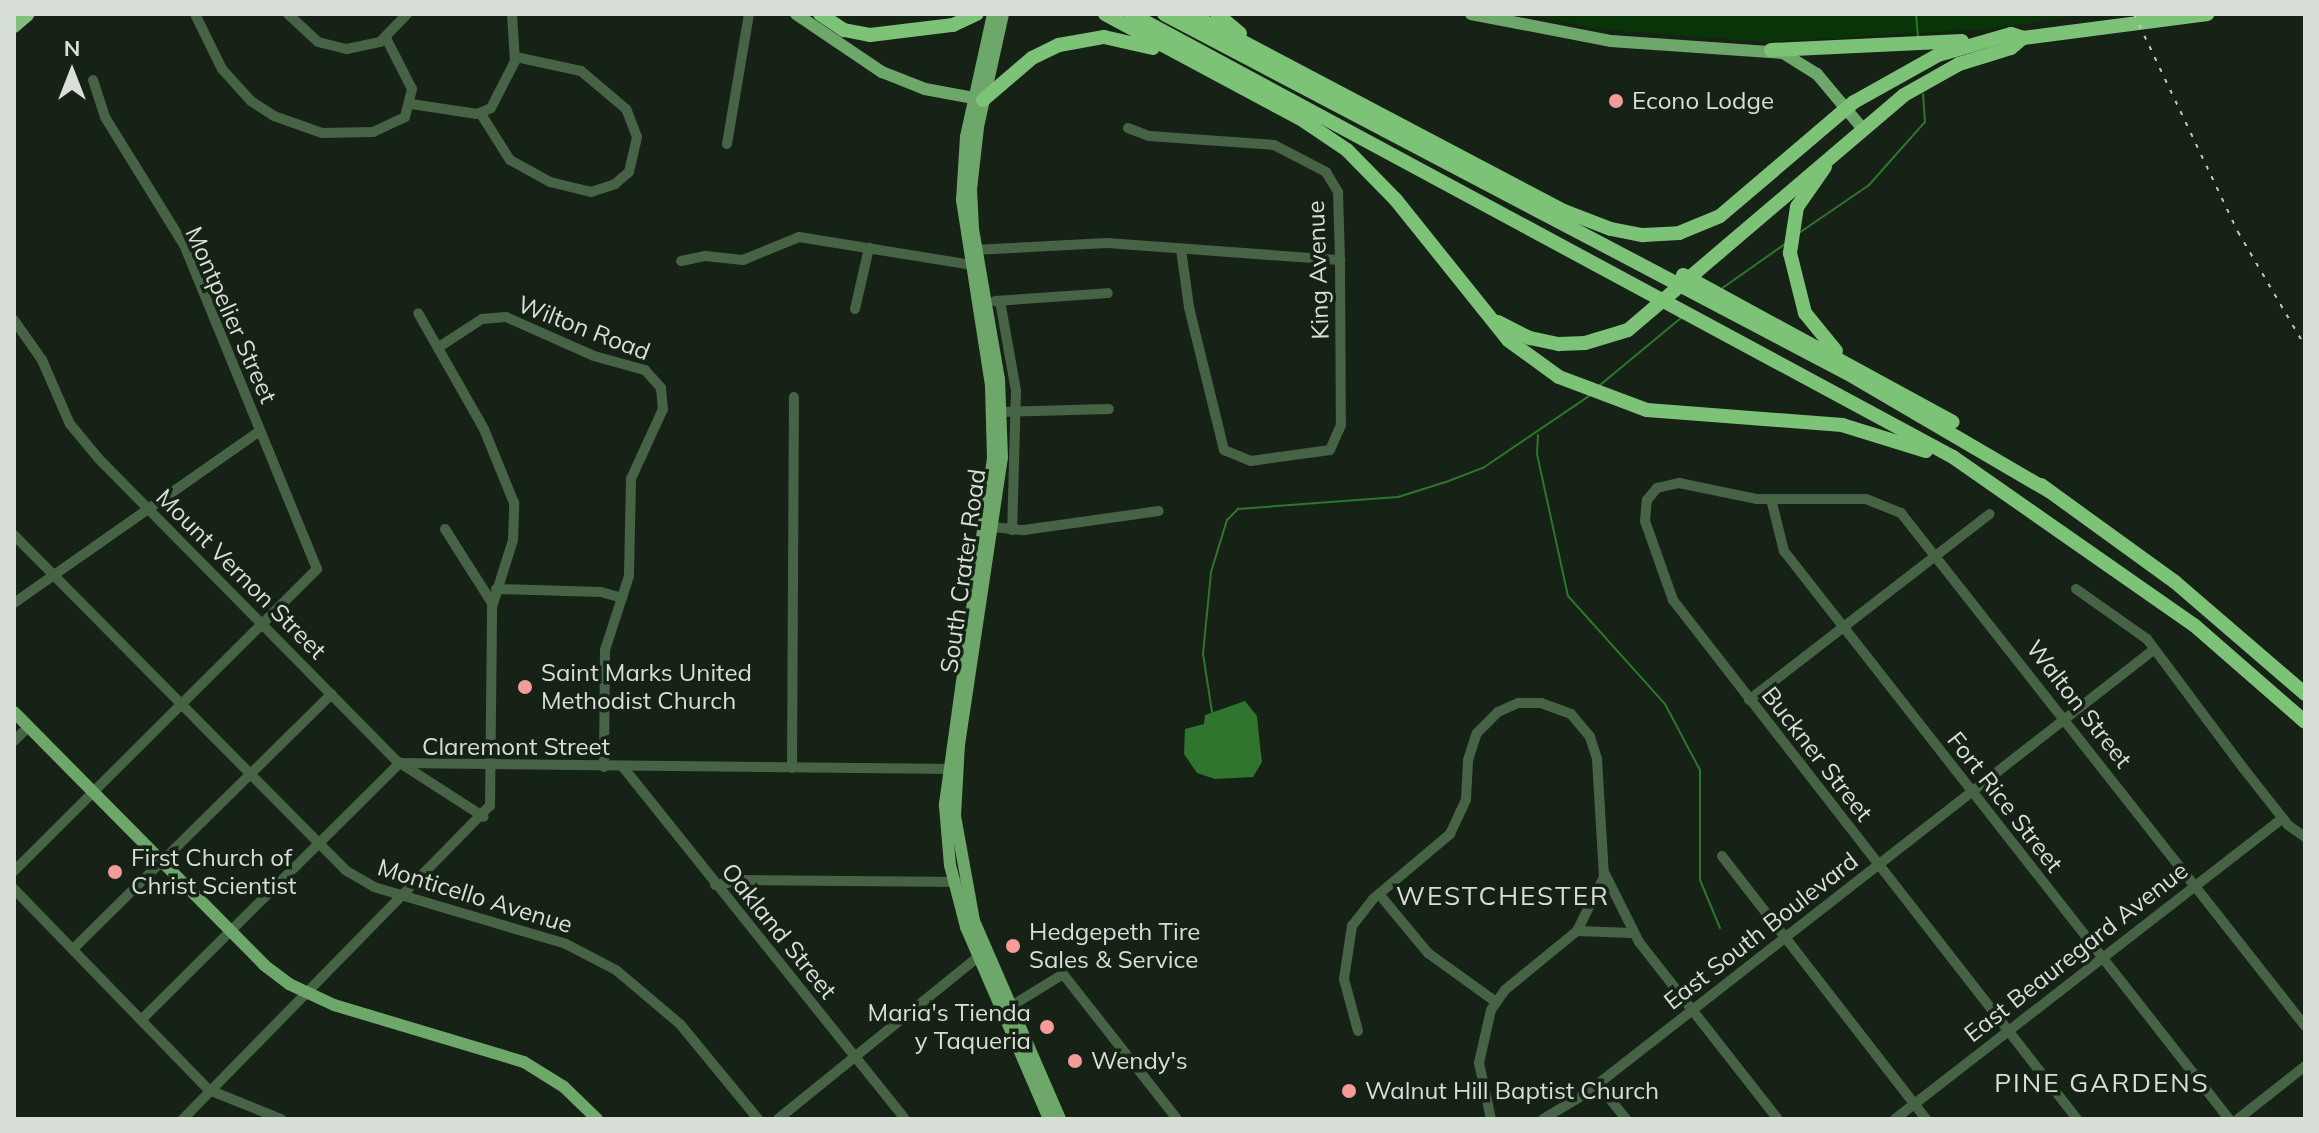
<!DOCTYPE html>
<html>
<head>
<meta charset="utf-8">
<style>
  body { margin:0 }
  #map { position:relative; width:2319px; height:1133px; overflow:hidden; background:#172216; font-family:Mulish,sans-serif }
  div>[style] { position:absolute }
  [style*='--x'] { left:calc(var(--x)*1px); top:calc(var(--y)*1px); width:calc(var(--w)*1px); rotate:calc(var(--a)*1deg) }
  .green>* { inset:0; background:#083408 }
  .water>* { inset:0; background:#2f752d }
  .stream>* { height:2px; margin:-1px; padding:0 1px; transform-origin:1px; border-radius:1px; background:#2f752d }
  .minor>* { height:10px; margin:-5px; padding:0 5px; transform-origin:5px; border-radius:5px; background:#476345 }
  .major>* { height:12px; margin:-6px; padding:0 6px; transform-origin:6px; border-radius:6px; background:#6da86a }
  .highway>* { height:14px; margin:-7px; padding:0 7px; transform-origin:7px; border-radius:7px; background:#7cc378 }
  .rail>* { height:2px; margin-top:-1px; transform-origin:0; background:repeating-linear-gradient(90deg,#c0c7bf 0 4px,transparent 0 12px) }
  .dots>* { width:22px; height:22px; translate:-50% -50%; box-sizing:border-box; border:4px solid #172216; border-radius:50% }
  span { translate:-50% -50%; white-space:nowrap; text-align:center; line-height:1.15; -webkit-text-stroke:7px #172216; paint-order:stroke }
  .poi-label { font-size:24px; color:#d8dfd7 }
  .left { translate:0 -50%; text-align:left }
  .right { translate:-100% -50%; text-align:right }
  .street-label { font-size:24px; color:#d8dfd7 }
  .neighbourhood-label { font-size:26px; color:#d8dfd7; letter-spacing:2px }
  .frame { position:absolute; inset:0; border:16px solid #d8dfd7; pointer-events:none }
  .north { position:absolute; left:32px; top:32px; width:80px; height:80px; -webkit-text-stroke:6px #172216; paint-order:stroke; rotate:0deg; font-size:22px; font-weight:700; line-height:32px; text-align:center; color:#d8dfd7 }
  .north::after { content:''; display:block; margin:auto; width:28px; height:36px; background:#d8dfd7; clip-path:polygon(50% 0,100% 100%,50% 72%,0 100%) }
</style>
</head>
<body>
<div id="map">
  <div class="green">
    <i style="clip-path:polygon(1526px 14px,2086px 14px,1990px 29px,1765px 42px,1599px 29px)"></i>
  </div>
  <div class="water">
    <i style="clip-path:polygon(1245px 701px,1257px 716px,1260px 746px,1262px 762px,1253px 777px,1215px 779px,1197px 773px,1184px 754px,1185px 729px,1204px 724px,1205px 715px)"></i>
  </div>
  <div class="stream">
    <i style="--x:1916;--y:14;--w:24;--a:85"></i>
    <i style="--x:1799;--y:233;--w:85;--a:-34.4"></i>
    <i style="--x:1869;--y:185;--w:84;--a:-48.4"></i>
    <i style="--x:1925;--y:122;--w:28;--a:-94"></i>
    <i style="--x:1721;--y:289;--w:78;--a:-35.1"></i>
    <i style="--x:1600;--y:385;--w:105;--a:-39.6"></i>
    <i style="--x:1538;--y:435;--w:19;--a:93"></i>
    <i style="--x:1537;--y:454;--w:145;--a:77.7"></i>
    <i style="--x:1568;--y:596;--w:145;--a:48.1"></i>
    <i style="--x:1665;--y:704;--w:75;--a:62.1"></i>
    <i style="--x:1700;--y:770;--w:110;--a:90"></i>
    <i style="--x:1700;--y:880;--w:52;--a:67.4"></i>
    <i style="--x:1212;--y:712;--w:59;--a:-98.8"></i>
    <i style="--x:1203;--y:654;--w:82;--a:-84.4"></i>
    <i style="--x:1211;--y:572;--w:54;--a:-72.9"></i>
    <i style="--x:1227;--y:520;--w:16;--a:-45"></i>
    <i style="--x:1238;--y:509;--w:160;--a:-4.3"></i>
    <i style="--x:1398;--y:497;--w:50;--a:-17.4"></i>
    <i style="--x:1446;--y:482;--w:40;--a:-21"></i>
    <i style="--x:1483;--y:468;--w:128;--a:-34.2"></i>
  </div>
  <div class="minor">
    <i style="--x:195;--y:14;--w:61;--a:63.9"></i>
    <i style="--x:222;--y:69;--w:43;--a:47.8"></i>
    <i style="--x:251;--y:101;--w:27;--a:33"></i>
    <i style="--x:274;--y:116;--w:51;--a:19.5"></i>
    <i style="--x:322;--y:133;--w:51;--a:-1.1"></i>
    <i style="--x:373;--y:132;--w:35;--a:-25"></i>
    <i style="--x:405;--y:117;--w:29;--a:-76"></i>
    <i style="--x:412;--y:89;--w:57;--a:-117"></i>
    <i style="--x:288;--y:14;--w:41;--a:43"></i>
    <i style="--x:318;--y:42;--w:30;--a:14"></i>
    <i style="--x:347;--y:49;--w:34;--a:-12"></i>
    <i style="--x:380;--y:42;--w:39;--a:-46"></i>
    <i style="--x:411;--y:104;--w:67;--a:8.6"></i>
    <i style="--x:477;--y:114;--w:15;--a:-23"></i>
    <i style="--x:491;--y:108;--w:53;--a:-62.9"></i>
    <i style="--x:515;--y:61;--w:47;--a:-93.7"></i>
    <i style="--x:481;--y:114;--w:54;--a:57.8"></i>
    <i style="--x:510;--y:160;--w:46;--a:28.8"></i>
    <i style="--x:550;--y:182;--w:42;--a:13.7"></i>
    <i style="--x:591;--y:192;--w:25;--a:-18"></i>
    <i style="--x:615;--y:184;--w:18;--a:-41"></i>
    <i style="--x:629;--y:172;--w:36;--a:-77"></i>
    <i style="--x:637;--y:137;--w:30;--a:-111"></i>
    <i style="--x:626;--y:109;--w:59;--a:-139.8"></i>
    <i style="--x:581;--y:71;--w:66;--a:-167.8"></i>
    <i style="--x:1128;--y:128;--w:22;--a:21"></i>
    <i style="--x:1149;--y:136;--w:125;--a:4.1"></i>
    <i style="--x:1274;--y:145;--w:59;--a:27.4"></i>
    <i style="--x:1326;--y:172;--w:23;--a:59"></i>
    <i style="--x:1338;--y:192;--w:68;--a:88.3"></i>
    <i style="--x:1340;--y:260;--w:165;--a:89.7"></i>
    <i style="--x:1341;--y:425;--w:27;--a:114"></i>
    <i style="--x:1330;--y:450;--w:80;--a:172.1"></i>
    <i style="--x:1251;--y:461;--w:29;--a:-158"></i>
    <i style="--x:1224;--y:450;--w:147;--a:-103.8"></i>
    <i style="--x:1189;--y:307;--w:59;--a:-97.9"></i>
    <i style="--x:727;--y:144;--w:132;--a:-80.4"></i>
    <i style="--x:973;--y:250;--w:134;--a:-3"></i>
    <i style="--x:1107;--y:243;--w:234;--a:4.2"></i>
    <i style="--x:681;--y:261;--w:25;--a:-12"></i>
    <i style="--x:705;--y:256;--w:38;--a:6"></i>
    <i style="--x:743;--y:260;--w:61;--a:-22.3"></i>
    <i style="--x:799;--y:237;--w:181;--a:9.2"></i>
    <i style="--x:995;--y:301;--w:113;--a:-4"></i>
    <i style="--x:1000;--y:301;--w:91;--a:79.9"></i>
    <i style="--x:1016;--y:391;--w:139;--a:91.6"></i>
    <i style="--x:855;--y:309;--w:63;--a:-77.1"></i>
    <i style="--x:14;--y:320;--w:49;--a:55"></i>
    <i style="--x:42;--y:360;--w:70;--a:66.4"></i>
    <i style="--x:70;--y:424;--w:45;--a:50.4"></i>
    <i style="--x:99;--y:459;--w:424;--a:45.4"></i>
    <i style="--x:397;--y:761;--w:103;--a:32.8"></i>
    <i style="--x:439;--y:347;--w:51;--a:-33.1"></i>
    <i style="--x:482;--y:319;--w:24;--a:-5"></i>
    <i style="--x:506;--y:317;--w:96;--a:23.9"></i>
    <i style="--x:594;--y:356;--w:53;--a:15.4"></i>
    <i style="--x:645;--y:370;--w:24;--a:48"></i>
    <i style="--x:661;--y:388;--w:21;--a:85"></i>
    <i style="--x:663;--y:409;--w:77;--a:114.6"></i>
    <i style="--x:631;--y:479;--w:97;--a:91.2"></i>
    <i style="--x:629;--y:576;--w:78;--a:108"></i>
    <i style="--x:605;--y:650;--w:117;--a:90.5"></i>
    <i style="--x:995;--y:412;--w:114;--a:-1.5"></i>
    <i style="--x:1771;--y:499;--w:54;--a:76"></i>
    <i style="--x:1784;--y:551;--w:722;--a:51.92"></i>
    <i style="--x:993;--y:527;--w:31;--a:6"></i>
    <i style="--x:1024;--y:530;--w:136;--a:-8"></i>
    <i style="--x:445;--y:529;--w:88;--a:57.6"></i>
    <i style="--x:14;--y:535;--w:471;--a:45.3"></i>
    <i style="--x:345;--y:870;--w:34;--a:30"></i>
    <i style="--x:374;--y:887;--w:200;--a:16.5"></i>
    <i style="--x:566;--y:944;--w:56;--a:27.5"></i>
    <i style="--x:616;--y:970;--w:84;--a:40.2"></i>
    <i style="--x:680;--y:1024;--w:123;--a:50.6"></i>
    <i style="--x:496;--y:589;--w:105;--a:1.6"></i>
    <i style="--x:601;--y:592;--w:22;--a:16"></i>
    <i style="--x:2076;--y:589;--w:87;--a:35.2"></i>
    <i style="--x:2147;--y:639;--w:162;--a:53.3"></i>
    <i style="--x:2244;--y:769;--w:71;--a:51.8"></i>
    <i style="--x:2288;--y:825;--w:21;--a:35"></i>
    <i style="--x:14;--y:603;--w:300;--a:-35"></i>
    <i style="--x:1749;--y:700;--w:304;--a:-37.7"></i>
    <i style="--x:14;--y:741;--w:20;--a:-45"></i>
    <i style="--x:623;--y:767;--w:451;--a:51.3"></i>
    <i style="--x:792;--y:768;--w:371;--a:-89.7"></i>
    <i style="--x:1722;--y:856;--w:333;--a:52.2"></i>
    <i style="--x:14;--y:871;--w:428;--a:-44.9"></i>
    <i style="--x:317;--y:569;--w:350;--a:-112.3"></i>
    <i style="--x:184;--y:245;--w:150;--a:-121.7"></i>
    <i style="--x:105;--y:117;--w:39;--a:-108"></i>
    <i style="--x:1605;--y:874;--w:76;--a:63.4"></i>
    <i style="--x:1639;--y:942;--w:225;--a:51.9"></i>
    <i style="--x:715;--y:885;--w:29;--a:-10"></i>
    <i style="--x:744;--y:880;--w:217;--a:0.5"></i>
    <i style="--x:14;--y:889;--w:280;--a:45.9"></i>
    <i style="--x:209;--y:1090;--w:78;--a:21.9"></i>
    <i style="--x:1379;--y:894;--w:77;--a:50.3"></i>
    <i style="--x:1428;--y:953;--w:84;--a:35.8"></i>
    <i style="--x:1577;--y:931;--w:56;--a:2"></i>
    <i style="--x:73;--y:949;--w:363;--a:-44.6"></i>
    <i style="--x:1005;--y:1010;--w:68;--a:-31.8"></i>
    <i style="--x:1063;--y:974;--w:184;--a:51.8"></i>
    <i style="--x:142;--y:1019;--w:363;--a:-44.8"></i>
    <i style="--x:400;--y:763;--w:555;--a:0.62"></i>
    <i style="--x:1358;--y:1031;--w:54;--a:-105.1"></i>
    <i style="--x:1344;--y:979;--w:54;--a:-81.4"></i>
    <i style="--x:1352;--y:926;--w:34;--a:-52"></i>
    <i style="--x:1373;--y:899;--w:101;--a:-40.2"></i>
    <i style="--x:1450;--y:834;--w:38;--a:-65"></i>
    <i style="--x:1466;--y:799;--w:39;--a:-87"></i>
    <i style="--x:1468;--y:760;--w:28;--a:-72"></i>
    <i style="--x:1477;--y:733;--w:30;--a:-45"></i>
    <i style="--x:1498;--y:712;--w:22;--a:-24"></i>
    <i style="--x:1518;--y:703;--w:23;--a:0"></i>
    <i style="--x:1541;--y:703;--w:32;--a:20"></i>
    <i style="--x:1571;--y:714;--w:30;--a:50"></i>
    <i style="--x:1590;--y:737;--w:23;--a:72"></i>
    <i style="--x:1597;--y:759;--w:118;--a:86.6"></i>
    <i style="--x:1604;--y:877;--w:60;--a:116.6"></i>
    <i style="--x:1577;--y:931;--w:93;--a:140.7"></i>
    <i style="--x:1505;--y:990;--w:24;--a:125"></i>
    <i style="--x:1491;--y:1010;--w:54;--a:102.8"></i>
    <i style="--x:1479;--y:1063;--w:57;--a:77.9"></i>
    <i style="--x:1598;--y:1084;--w:45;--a:51.3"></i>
    <i style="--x:183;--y:1119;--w:438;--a:-45.6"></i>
    <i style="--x:490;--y:806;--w:199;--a:-89.4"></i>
    <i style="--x:492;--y:607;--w:70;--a:-72.6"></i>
    <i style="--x:513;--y:540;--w:37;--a:-88"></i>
    <i style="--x:514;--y:503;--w:80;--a:-112.1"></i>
    <i style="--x:484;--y:429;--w:133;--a:-119.6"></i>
    <i style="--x:778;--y:1119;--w:265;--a:-39"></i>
    <i style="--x:1543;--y:1119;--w:49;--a:-30.8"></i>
    <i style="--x:1585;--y:1094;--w:720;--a:-38"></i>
    <i style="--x:1895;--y:1119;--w:491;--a:-37.8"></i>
    <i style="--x:2077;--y:1119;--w:658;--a:-127.9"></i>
    <i style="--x:1673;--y:600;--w:84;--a:-109.5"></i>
    <i style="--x:1645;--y:521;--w:21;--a:-85"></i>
    <i style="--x:1647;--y:500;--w:16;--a:-50"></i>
    <i style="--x:1657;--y:488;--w:23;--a:-13"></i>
    <i style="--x:1679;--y:483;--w:80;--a:11.6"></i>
    <i style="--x:1757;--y:499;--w:109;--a:0"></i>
    <i style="--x:1866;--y:499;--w:38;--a:22"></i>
    <i style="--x:1901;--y:513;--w:653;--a:51.78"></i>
    <i style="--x:2238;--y:1119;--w:85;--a:-38.3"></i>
  </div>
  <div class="major">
    <i style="--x:796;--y:14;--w:104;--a:34"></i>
    <i style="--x:882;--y:72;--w:46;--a:21.6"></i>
    <i style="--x:925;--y:89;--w:55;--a:10.5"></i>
    <i style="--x:993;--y:14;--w:126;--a:102.4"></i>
    <i style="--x:966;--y:137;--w:63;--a:93.6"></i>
    <i style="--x:962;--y:200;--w:188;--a:81.1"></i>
    <i style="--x:991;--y:386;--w:72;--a:88.4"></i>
    <i style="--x:993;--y:458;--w:351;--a:97.9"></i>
    <i style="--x:945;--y:806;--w:59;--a:85.2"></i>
    <i style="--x:950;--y:865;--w:64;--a:75.5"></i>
    <i style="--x:966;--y:927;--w:209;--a:66.6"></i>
    <i style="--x:1003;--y:14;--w:116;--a:102.5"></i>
    <i style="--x:978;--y:127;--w:62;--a:96.4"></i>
    <i style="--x:971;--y:189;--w:40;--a:87.1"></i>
    <i style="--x:973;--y:229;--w:152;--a:80.2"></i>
    <i style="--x:999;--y:379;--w:78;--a:87.8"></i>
    <i style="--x:1002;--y:457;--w:290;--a:98.5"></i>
    <i style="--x:959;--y:744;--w:72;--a:93.2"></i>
    <i style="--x:955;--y:816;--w:107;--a:79.7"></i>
    <i style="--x:974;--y:921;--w:216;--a:66.5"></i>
    <i style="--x:1471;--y:14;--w:143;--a:10.9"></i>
    <i style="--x:1611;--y:41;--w:172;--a:4"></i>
    <i style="--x:1783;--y:53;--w:40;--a:32"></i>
    <i style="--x:1817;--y:74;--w:70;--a:50.2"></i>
    <i style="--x:14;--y:712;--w:356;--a:45.3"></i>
    <i style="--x:264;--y:965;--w:31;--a:37"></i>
    <i style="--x:289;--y:984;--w:50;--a:25"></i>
    <i style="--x:334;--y:1005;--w:198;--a:16.7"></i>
    <i style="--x:524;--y:1062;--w:47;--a:32"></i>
    <i style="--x:564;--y:1087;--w:46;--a:44.1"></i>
  </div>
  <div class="highway">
    <i style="--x:820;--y:14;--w:29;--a:34"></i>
    <i style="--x:844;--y:30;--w:26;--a:11"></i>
    <i style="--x:870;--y:35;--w:84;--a:-6.9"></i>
    <i style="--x:953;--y:25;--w:26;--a:-25"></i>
    <i style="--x:1105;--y:14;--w:222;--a:28.2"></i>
    <i style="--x:1301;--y:119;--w:55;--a:34"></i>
    <i style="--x:1347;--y:150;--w:70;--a:45.6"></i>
    <i style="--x:1396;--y:200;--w:179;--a:51.3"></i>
    <i style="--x:1508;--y:340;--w:63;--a:36"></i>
    <i style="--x:1559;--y:377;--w:94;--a:20.6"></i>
    <i style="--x:1647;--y:410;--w:196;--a:4.4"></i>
    <i style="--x:1842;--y:425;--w:88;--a:17.2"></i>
    <i style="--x:1131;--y:14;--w:934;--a:28.32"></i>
    <i style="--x:1953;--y:457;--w:294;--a:34.9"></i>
    <i style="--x:2194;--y:625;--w:147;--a:41.1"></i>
    <i style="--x:1164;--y:14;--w:772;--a:27.73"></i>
    <i style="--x:1847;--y:373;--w:234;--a:30.3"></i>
    <i style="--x:1190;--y:14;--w:423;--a:27.8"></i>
    <i style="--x:1564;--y:211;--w:50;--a:21"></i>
    <i style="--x:1611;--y:229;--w:33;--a:11"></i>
    <i style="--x:1643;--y:235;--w:36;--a:-3"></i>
    <i style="--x:1679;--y:233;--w:44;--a:-22.5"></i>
    <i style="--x:1720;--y:216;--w:176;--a:-40.4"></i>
    <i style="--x:1854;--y:102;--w:96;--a:-29.2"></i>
    <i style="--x:1938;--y:55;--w:76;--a:-16"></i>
    <i style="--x:2011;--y:34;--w:13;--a:18"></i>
    <i style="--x:2023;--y:38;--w:186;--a:-7.4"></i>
    <i style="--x:1217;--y:14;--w:30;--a:40"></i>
    <i style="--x:14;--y:26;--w:18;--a:-41"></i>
    <i style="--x:1771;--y:50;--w:191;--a:-2.7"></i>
    <i style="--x:983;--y:100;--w:65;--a:-40.6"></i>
    <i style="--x:1032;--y:58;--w:30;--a:-26"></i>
    <i style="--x:1059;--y:45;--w:46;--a:-10.1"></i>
    <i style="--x:1104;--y:37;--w:50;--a:12.7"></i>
    <i style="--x:1825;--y:167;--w:49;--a:125"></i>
    <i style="--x:1797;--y:207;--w:47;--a:98.7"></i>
    <i style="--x:1790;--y:253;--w:62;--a:76"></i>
    <i style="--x:1805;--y:313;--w:49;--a:50.8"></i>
    <i style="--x:1683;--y:275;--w:307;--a:28.6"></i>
    <i style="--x:1498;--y:322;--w:36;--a:27"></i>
    <i style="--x:1530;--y:338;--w:30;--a:12"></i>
    <i style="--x:1559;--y:344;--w:26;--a:-2"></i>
    <i style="--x:1585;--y:343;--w:45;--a:-16.8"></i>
    <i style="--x:1628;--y:330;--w:362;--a:-40.4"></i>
    <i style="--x:1904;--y:95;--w:63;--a:-29.4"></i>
    <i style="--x:1959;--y:64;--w:54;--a:-17.1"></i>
    <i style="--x:2011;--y:48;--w:16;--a:-40"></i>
    <i style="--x:2041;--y:485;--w:165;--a:35.9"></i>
    <i style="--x:2175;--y:582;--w:172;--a:40.7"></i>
  </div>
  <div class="rail">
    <i style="--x:2134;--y:14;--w:242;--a:64.5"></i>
    <i style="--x:2238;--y:232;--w:132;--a:59.6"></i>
  </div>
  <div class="dots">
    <i style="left:1616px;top:101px;background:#f59b9a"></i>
    <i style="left:525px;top:687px;background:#f59b9a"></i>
    <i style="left:115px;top:872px;background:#f59b9a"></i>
    <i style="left:1013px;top:946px;background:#f59b9a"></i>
    <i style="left:1047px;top:1027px;background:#f59b9a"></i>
    <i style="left:1075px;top:1061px;background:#f59b9a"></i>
    <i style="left:1349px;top:1091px;background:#f59b9a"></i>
  </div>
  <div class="poi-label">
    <span class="left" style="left:1632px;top:101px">Econo Lodge</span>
    <span class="left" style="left:541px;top:687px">Saint Marks United<br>Methodist Church</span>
    <span class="left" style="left:131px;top:872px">First Church of<br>Christ Scientist</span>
    <span class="left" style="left:1029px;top:946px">Hedgepeth Tire<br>Sales &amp; Service</span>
    <span class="right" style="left:1031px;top:1027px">Maria's Tienda<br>y Taqueria</span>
    <span class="left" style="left:1091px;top:1061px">Wendy's</span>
    <span class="left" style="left:1365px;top:1091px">Walnut Hill Baptist Church</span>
  </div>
  <div class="street-label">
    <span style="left:1318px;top:270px;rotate:-92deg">King Avenue</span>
    <span style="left:231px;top:315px;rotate:66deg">Montpelier Street</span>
    <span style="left:584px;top:328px;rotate:21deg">Wilton Road</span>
    <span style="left:963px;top:571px;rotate:-82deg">South Crater Road</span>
    <span style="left:241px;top:574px;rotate:45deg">Mount Vernon Street</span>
    <span style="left:2079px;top:704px;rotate:52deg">Walton Street</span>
    <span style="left:516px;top:747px">Claremont Street</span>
    <span style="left:1817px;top:754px;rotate:52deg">Buckner Street</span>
    <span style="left:2005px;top:802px;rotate:52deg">Fort Rice Street</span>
    <span style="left:475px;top:896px;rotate:17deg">Monticello Avenue</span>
    <span style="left:779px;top:931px;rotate:51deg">Oakland Street</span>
    <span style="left:1761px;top:931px;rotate:-38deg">East South Boulevard</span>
    <span style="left:2076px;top:952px;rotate:-38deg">East Beauregard Avenue</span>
  </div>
  <div class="neighbourhood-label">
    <span style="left:1503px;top:896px">WESTCHESTER</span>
    <span style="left:2102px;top:1083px">PINE GARDENS</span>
  </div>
  <div class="frame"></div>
  <div class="north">N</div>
</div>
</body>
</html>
